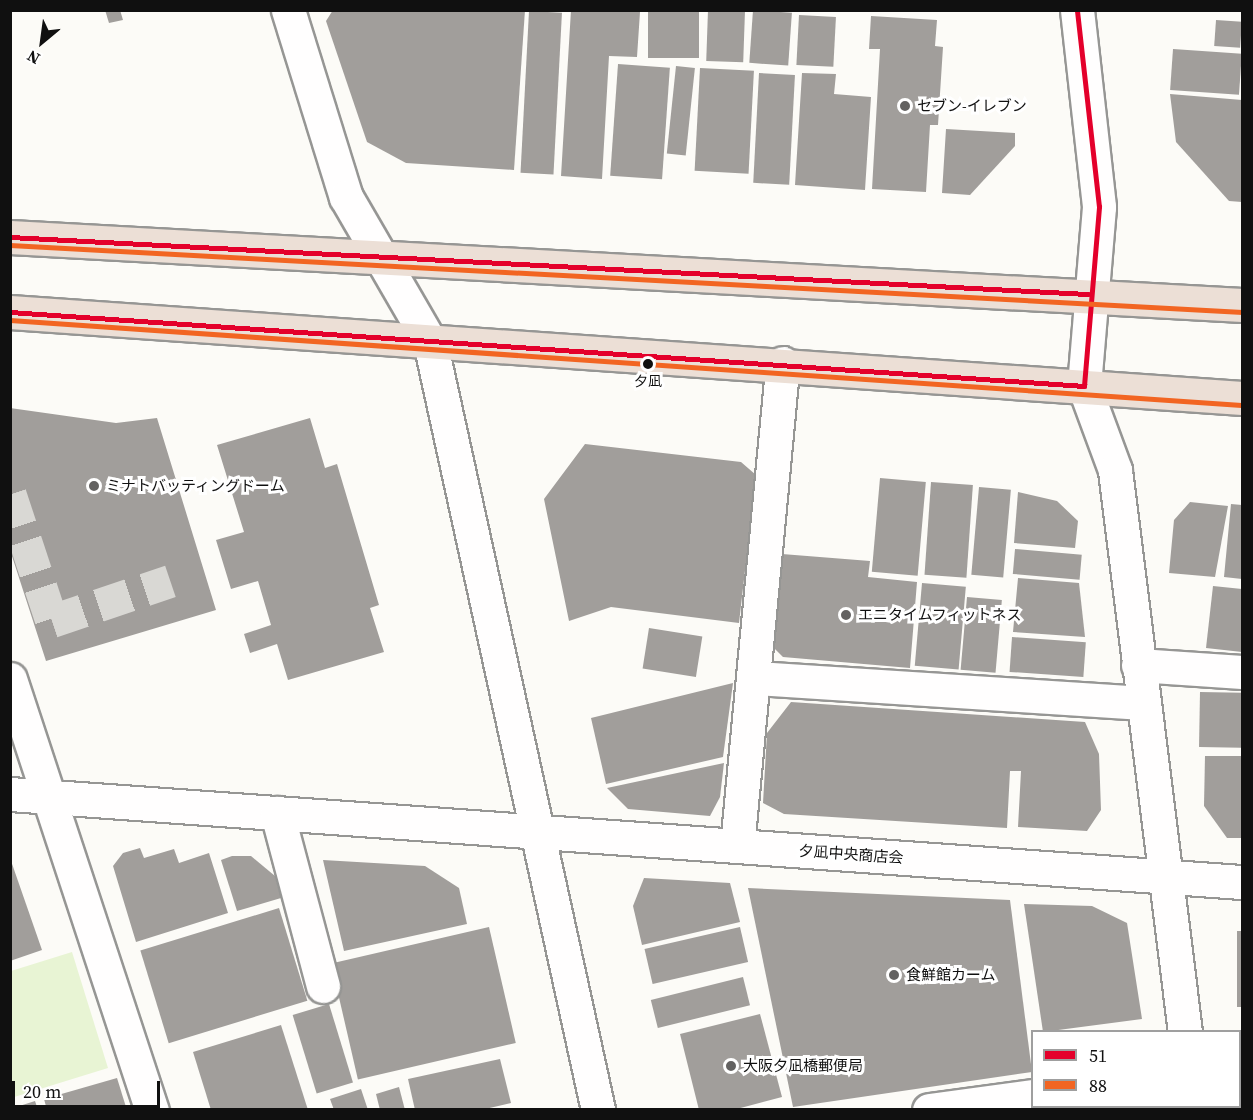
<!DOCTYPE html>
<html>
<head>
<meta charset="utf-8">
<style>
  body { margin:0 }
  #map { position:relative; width:1253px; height:1120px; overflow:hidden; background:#fcfbf7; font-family:"Source Serif 4","Noto Sans JP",serif }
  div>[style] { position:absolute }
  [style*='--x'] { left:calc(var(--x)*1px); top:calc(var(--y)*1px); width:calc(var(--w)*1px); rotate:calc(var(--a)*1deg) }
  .green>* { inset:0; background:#e8f4d4 }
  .building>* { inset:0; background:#a19e9b; transform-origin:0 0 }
  .minor-tunnel>* { height:33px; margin-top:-16.5px; transform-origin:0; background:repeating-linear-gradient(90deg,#d9d8d4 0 33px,transparent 0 49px) }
  .roads { filter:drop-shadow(2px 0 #969694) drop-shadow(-2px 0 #969694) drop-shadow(0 2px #969694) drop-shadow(0 -2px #969694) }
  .minor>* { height:33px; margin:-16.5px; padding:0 16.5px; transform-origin:16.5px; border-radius:16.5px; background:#fffefe }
  .highway>* { height:33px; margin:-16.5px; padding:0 16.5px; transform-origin:16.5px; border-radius:16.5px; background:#ecdfd6 }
  .bus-1>* { height:4.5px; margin:-2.25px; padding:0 2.25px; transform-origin:2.25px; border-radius:2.25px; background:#e4002b }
  .bus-2>* { height:4.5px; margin:-2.25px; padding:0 2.25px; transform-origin:2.25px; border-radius:2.25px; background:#f26522 }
  .dots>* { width:16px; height:16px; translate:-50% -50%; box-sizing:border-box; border:3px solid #fff; border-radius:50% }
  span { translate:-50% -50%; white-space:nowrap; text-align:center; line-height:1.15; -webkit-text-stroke:6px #fff; paint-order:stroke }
  .bus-label { font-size:14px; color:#101010 }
  .poi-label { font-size:15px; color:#101010 }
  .left { translate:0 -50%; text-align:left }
  .street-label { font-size:15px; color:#101010 }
  .frame { position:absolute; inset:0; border:12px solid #101010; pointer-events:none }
  .legend { position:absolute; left:1031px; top:1030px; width:210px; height:78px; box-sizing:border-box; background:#fff; border:2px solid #9f9f9f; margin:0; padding:8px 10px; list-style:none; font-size:18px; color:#101010 }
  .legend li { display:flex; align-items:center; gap:12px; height:30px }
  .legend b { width:30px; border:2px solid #9f9f9f }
  .north { position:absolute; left:12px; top:12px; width:60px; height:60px; -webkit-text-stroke:4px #fff; paint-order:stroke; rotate:209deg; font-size:16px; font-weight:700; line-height:24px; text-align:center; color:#101010 }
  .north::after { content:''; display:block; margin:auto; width:21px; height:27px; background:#101010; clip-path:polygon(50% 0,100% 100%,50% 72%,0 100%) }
  .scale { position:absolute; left:12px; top:1081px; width:148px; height:27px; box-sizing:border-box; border:3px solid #101010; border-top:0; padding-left:8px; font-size:18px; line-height:21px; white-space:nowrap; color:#101010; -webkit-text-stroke:4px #fff; paint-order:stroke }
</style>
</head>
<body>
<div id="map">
  <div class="green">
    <i style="clip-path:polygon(72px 952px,108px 1068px,11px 1098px,11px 971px)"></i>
  </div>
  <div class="building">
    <i style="clip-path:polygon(105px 10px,120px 10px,123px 20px,109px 23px)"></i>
    <i style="clip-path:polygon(333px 10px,525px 10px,514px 170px,406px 163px,367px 142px,326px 21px)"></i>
    <i style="clip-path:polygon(571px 10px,640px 12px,637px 57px,609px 56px,602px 179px,561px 176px)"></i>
    <i style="left:648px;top:10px;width:51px;height:48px"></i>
    <i style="left:708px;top:10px;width:37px;height:51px;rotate:2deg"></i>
    <i style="left:753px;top:10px;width:39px;height:53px;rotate:4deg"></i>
    <i style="left:529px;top:11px;width:33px;height:162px;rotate:3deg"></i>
    <i style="left:799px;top:15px;width:37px;height:50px;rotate:3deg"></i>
    <i style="clip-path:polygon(871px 16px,937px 20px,935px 46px,943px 47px,938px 125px,930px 125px,926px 192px,872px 189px,880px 49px,869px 49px)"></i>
    <i style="left:1216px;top:20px;width:26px;height:26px;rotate:4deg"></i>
    <i style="left:1173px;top:49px;width:69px;height:41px;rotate:4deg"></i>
    <i style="left:618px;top:64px;width:52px;height:112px;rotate:4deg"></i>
    <i style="left:676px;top:66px;width:19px;height:88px;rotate:6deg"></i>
    <i style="left:700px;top:68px;width:54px;height:103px;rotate:3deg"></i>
    <i style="left:759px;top:73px;width:36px;height:110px;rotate:3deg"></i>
    <i style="clip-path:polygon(802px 73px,836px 74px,834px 94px,871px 97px,865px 190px,795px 185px)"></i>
    <i style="clip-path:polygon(1170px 94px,1242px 100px,1242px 202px,1229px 201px,1176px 142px)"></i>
    <i style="clip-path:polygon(946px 129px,1015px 133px,1015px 146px,970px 195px,942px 193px)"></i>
    <i style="clip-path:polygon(10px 408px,116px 423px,157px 418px,216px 610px,46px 661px,10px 550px)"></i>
    <i style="clip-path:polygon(310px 418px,325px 468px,337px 464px,379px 605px,370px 608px,384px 652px,288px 680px,277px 644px,250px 653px,244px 634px,271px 625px,258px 581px,231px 589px,216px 540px,244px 532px,217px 445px)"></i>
    <i style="clip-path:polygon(585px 444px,741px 462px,756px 475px,739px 623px,611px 607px,569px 621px,544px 499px)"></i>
    <i style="left:880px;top:478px;width:46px;height:94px;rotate:5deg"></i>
    <i style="left:931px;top:482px;width:42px;height:93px;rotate:4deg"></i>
    <i style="left:979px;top:487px;width:32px;height:88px;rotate:5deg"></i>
    <i style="clip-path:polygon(1018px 492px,1057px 501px,1078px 521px,1075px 548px,1014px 543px)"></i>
    <i style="clip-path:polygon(1190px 502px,1228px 506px,1215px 577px,1169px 573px,1174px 520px)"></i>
    <i style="clip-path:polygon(1231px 504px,1242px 505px,1242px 579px,1224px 577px)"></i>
    <i style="left:1015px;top:549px;width:67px;height:25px;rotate:5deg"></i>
    <i style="clip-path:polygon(782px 554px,870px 561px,868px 577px,917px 582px,910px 668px,783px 657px,774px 648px)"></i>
    <i style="clip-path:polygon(1018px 578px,1079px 583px,1085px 637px,1013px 632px)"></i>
    <i style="left:922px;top:583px;width:44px;height:83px;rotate:5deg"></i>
    <i style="clip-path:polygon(1213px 586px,1242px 589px,1242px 652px,1206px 648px)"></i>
    <i style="left:967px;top:597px;width:35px;height:73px;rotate:5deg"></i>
    <i style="left:649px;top:628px;width:54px;height:41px;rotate:9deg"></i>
    <i style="left:1012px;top:637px;width:74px;height:35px;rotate:4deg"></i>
    <i style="clip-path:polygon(733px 683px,723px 757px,606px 784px,591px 718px)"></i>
    <i style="left:1200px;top:692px;width:42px;height:55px;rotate:1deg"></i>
    <i style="clip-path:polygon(791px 702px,1085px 722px,1099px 754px,1101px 810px,1087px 831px,1018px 827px,1021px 771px,1010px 771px,1007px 828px,784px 814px,763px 803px,767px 733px)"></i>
    <i style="clip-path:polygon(1205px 756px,1242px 756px,1242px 838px,1227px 838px,1204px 806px)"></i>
    <i style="clip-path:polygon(724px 763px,720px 797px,710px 816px,628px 809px,607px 788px)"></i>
    <i style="clip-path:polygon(140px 848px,144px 858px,174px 849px,179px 863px,209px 853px,228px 913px,136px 942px,113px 866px,123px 853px)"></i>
    <i style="clip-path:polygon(232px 856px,251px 856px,275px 876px,281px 898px,237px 911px,221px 860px)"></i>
    <i style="clip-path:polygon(10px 858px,42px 950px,10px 961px)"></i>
    <i style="clip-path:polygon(323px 860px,425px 866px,459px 888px,467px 924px,344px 951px)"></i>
    <i style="clip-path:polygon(644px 878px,730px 883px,740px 922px,642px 945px,633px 906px)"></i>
    <i style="clip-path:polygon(748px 888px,1010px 900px,1032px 1072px,793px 1107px)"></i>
    <i style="clip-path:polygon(1024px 904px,1092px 906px,1127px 923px,1142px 1019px,1043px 1032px)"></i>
    <i style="left:279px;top:908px;width:97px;height:145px;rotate:73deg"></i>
    <i style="left:489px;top:927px;width:119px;height:162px;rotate:77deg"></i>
    <i style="left:740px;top:927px;width:36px;height:98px;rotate:77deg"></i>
    <i style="left:1237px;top:931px;width:5px;height:76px"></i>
    <i style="left:743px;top:977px;width:29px;height:95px;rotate:76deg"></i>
    <i style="left:329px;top:1004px;width:82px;height:38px;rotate:73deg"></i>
    <i style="clip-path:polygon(760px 1014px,782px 1097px,733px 1110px,699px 1110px,680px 1034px)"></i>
    <i style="clip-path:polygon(281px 1025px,308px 1110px,211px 1110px,193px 1052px)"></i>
    <i style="clip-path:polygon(500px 1059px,511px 1103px,481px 1110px,415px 1110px,408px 1079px)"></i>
    <i style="clip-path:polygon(117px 1078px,126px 1107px,47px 1110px,44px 1099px)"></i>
    <i style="clip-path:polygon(399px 1087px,405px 1110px,380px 1110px,376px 1094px)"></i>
    <i style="clip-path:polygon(361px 1089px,368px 1110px,334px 1110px,330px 1099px)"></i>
    <i style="clip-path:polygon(35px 1101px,38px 1110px,10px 1110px,10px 1109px)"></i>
  </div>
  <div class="minor-tunnel">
    <i style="--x:10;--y:494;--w:134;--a:71.7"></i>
    <i style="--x:52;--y:621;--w:125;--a:-18.7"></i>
  </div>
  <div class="roads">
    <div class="minor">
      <i style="--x:288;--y:10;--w:196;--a:72.8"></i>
      <i style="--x:346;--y:197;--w:168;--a:59.9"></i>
      <i style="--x:430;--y:342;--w:786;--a:77.66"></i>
      <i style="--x:1077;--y:10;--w:198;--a:83.6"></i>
      <i style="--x:1099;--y:207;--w:180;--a:94.8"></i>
      <i style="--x:1084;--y:386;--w:90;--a:69.7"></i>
      <i style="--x:1115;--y:470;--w:566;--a:82.9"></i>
      <i style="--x:1138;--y:665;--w:104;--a:3.9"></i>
      <i style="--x:756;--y:678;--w:388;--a:3.7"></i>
      <i style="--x:10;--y:679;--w:454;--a:71.8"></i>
      <i style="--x:10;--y:794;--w:1235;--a:4.09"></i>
      <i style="--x:277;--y:813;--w:179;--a:75.1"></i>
      <i style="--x:737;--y:846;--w:485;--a:-84.6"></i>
      <i style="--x:1195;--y:1106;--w:4;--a:90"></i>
      <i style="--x:929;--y:1110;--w:104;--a:-7.7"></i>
    </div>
    <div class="highway">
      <i style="--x:10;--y:237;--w:1234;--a:3.16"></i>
      <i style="--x:10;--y:312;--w:1235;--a:3.99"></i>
    </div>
  </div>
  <div class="bus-1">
    <i style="--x:10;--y:237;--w:1080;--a:3.03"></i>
    <i style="--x:10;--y:312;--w:1077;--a:3.94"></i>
    <i style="--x:1084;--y:386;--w:180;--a:-85.2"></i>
    <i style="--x:1099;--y:207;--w:198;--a:-96.4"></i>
  </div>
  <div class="bus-2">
    <i style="--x:10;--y:245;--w:1234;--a:3.11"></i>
    <i style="--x:10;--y:320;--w:1234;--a:3.95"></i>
  </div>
  <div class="dots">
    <i style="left:905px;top:106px;background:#636261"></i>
    <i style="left:648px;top:364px;background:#101010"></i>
    <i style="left:94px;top:486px;background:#636261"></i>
    <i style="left:846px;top:615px;background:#636261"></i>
    <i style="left:894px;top:975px;background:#636261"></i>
    <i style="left:731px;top:1066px;background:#636261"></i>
  </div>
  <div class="bus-label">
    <span style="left:648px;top:381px">夕凪</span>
  </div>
  <div class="poi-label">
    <span class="left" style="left:917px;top:106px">セブン-イレブン</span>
    <span class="left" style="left:106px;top:486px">ミナトバッティングドーム</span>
    <span class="left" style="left:858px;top:615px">エニタイムフィットネス</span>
    <span class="left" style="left:906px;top:975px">食鮮館カーム</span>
    <span class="left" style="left:743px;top:1066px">大阪夕凪橋郵便局</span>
  </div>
  <div class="street-label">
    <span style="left:851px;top:854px;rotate:4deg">夕凪中央商店会</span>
  </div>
  <div class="frame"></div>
  <ul class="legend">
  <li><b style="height:8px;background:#e4002b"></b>51</li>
  <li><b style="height:8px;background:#f26522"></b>88</li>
  </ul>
  <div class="north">N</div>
  <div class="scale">20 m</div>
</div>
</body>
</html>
